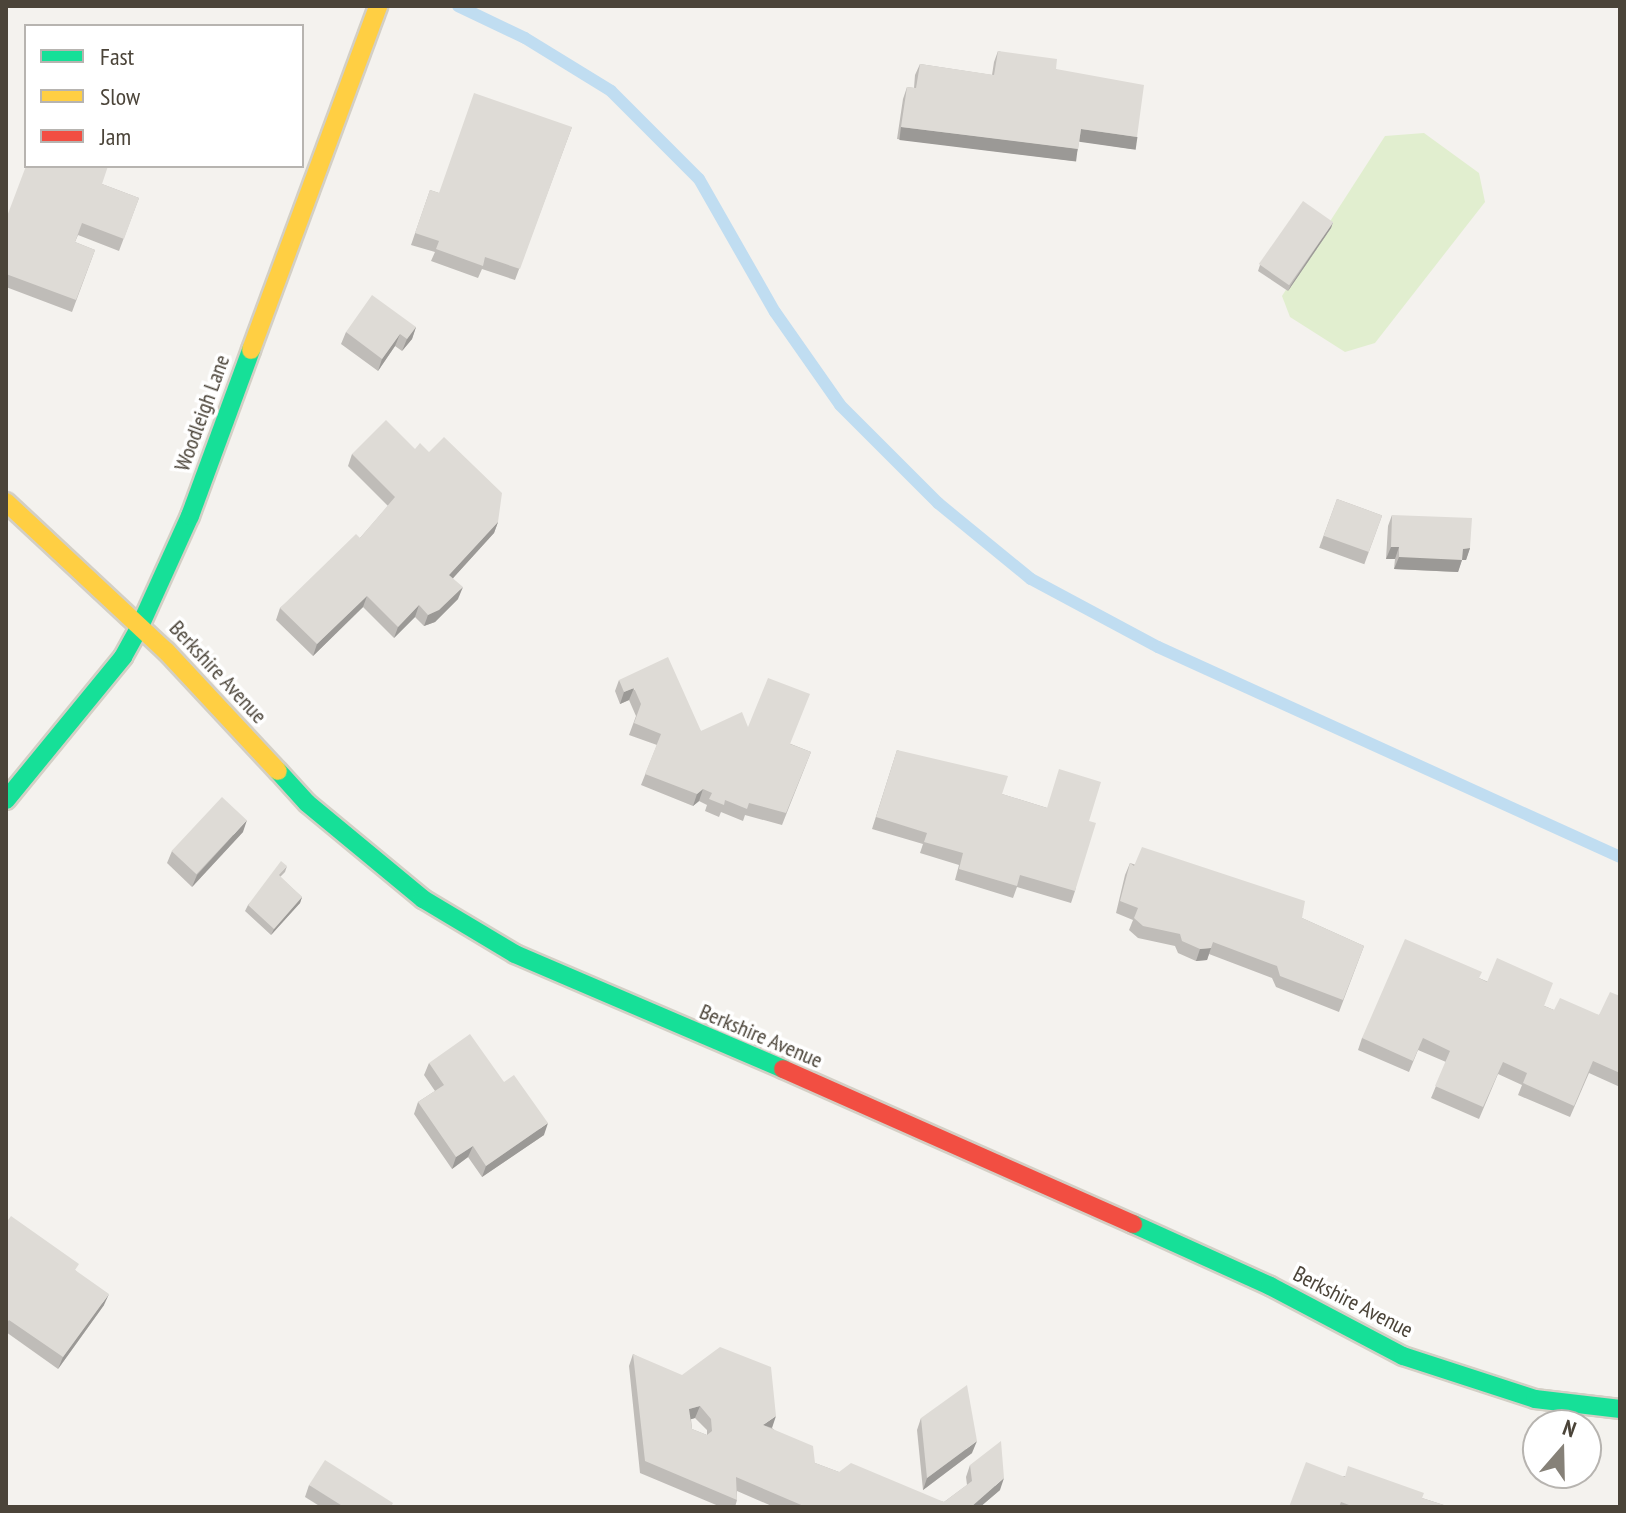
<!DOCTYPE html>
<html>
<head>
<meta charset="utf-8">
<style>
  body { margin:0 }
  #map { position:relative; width:1626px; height:1513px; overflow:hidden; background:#f4f2ee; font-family:"PT Sans Narrow",sans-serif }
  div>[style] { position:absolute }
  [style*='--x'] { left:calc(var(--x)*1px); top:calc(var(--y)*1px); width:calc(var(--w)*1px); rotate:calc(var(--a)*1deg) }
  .green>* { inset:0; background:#e1eecf }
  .stream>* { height:12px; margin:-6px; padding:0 6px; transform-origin:6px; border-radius:6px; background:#c0ddf1 }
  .roads { filter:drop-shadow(2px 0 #d3cfc5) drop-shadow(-2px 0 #d3cfc5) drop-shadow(0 2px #d3cfc5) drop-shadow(0 -2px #d3cfc5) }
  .fast>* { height:18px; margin:-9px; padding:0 9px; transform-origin:9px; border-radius:9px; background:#16e098 }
  .slow>* { height:18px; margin:-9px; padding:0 9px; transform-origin:9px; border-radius:9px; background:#ffcf43 }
  .jam>* { height:18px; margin:-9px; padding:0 9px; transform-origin:9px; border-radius:9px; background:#f24e42 }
  .wall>* { inset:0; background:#bfbcb8; transform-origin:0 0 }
  .shaded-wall>* { inset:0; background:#9b9996; transform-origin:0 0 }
  .building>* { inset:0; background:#dedbd6; transform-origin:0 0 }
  span { translate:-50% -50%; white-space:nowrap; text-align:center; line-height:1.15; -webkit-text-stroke:7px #fff; paint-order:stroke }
  .street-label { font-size:22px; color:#4b4439 }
  .frame { position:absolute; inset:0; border:8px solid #4b4439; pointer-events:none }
  .legend { position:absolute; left:24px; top:24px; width:280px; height:144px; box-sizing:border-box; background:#fff; border:2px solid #b7b4b0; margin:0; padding:10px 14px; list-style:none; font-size:24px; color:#4b4439 }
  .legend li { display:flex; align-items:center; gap:16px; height:40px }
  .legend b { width:40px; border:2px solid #b7b4b0 }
  .north { position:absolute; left:1522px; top:1409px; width:80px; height:80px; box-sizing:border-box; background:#fff; border:2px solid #b7b4b0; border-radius:50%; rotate:20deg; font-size:22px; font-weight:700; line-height:32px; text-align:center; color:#4b4439 }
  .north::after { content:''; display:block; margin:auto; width:28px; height:36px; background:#868178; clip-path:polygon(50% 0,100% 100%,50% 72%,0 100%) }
</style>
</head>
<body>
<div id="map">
  <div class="green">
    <i style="clip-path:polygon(1424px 133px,1479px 173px,1485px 202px,1375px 343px,1345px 352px,1290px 317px,1282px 296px,1385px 136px)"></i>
  </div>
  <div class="stream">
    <i style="--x:458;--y:6;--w:74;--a:25.5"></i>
    <i style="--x:525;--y:38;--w:101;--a:31.6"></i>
    <i style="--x:611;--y:91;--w:124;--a:45"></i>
    <i style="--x:699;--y:179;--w:153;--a:60.3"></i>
    <i style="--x:775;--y:312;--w:113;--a:55"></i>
    <i style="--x:840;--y:405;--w:139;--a:45"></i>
    <i style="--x:938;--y:503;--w:120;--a:39.3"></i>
    <i style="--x:1031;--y:579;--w:144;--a:28.2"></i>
    <i style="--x:1158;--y:647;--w:507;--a:24.44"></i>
  </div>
  <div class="roads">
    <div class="fast">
      <i style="--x:278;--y:771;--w:43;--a:47.8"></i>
      <i style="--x:307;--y:803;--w:151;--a:39.6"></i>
      <i style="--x:423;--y:899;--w:107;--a:30.9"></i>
      <i style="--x:515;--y:954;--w:292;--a:23.2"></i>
      <i style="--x:6;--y:800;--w:185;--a:-50.7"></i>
      <i style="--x:123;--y:657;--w:35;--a:-61"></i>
      <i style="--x:140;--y:626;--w:121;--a:-65.6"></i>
      <i style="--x:190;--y:516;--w:177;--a:-69.8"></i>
      <i style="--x:1133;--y:1224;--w:150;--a:24.3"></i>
      <i style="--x:1270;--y:1286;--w:150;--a:27.8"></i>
      <i style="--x:1403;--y:1356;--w:139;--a:18"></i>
      <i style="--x:1535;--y:1399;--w:86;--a:6.7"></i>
    </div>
    <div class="slow">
      <i style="--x:251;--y:350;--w:367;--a:-69.7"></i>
      <i style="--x:6;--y:502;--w:219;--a:43"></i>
      <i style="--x:166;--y:651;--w:164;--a:47"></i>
    </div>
    <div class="jam">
      <i style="--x:783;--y:1069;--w:383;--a:23.9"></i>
    </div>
  </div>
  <div class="wall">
    <i style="clip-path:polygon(998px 51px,1056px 69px,1137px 137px,1132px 149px,1079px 141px,1078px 149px,1074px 161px,897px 139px,903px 99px,907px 87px,914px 88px,915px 75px,920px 64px,992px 75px,994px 62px)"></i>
    <i style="clip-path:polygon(572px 127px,515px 280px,482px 269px,478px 278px,431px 261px,435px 252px,411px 245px,430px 190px,439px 193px)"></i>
    <i style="clip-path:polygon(102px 184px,139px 198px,119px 251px,78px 235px,75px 242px,95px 250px,72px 312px,6px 287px,6px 219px)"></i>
    <i style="clip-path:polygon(1333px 222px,1331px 228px,1288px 291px,1258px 271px,1260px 265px)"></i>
    <i style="clip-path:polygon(416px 327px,412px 339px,402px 351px,395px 346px,378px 371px,341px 344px,346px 332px)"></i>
    <i style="clip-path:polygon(415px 449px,498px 522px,494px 533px,453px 578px,458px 599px,435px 622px,424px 626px,415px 617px,394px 638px,363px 607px,313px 656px,276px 620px,280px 608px,360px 538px,388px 506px,348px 466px,352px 454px)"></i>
    <i style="left:1337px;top:499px;width:48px;height:52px;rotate:20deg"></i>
    <i style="clip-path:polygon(1392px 515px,1470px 548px,1466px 560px,1462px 560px,1458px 572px,1394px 569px,1395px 559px,1386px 559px,1388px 526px)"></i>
    <i style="clip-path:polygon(619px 680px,701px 731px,748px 727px,811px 752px,782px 825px,745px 815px,743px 821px,721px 812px,719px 817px,705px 811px,707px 805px,699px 801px,693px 806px,641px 785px,657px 745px,629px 735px,636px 716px,629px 700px,620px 704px,615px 691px)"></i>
    <i style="clip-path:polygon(897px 750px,1002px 794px,1089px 821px,1075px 891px,1071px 903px,1017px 887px,1013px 898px,955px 880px,959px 865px,920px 853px,923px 844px,872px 829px)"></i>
    <i style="clip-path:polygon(243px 832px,192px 887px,167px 863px,172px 851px)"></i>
    <i style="clip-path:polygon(1130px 863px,1302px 918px,1364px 946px,1339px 1012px,1276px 987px,1272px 978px,1209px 954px,1207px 960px,1196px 961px,1178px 953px,1175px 946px,1138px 938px,1129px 930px,1133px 920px,1116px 913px,1125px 875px)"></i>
    <i style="clip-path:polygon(287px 866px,285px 872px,280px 877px,302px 897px,300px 903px,271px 935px,245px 911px,248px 905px)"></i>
    <i style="clip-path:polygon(1479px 978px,1554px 1010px,1599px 1015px,1620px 996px,1620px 1087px,1589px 1073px,1570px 1117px,1518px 1095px,1522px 1085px,1498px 1074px,1479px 1119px,1431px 1098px,1446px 1062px,1418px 1050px,1409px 1072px,1358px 1050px,1362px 1038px)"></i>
    <i style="clip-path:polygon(429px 1063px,504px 1082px,544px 1135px,482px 1177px,468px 1157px,452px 1169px,414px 1114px,418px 1102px,435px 1091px,424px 1075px)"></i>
    <i style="clip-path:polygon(6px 1223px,76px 1271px,104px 1305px,58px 1369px,6px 1332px)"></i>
    <i style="clip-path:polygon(evenodd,633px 1354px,772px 1428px,815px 1463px,839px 1472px,944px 1502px,967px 1485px,966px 1477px,970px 1465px,1000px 1490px,980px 1507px,774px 1507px,737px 1491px,737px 1500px,735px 1507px,721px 1507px,640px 1473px,629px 1366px,633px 1354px,695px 1418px,707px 1430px,707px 1435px,692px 1429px,691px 1419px,695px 1418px)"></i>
    <i style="clip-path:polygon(921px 1418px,972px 1453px,923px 1490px,917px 1430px)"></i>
    <i style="clip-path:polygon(1344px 1476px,1422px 1498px,1450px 1507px,1289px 1507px)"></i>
    <i style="clip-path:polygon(309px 1485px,392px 1507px,321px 1507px,305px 1497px)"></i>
  </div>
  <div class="shaded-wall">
    <i style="left:901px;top:127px;width:178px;height:13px;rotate:7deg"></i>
    <i style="left:1081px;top:129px;width:57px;height:13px;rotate:8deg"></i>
    <i style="clip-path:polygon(1333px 222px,1331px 228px,1288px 291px,1291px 285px)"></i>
    <i style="clip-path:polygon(416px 327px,412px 339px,402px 351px,407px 339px)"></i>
    <i style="clip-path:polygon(400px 334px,395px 346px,378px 371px,382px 359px)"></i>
    <i style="clip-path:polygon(498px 522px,494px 533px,445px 587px,449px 575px)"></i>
    <i style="clip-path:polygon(1391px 547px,1399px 547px,1395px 559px,1386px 559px)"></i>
    <i style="clip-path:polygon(1470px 548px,1466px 560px,1462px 560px,1458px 572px,1394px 569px,1399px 557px)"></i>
    <i style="clip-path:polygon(463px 587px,458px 599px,435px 622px,424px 626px,428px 615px)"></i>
    <i style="clip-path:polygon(367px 596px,363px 607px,313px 656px,317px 644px)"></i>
    <i style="clip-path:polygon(419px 605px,415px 617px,394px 638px,398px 627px)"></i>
    <i style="clip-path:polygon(634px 688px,629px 700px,620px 704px,624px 692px)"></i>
    <i style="clip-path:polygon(703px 789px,699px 801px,693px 806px,697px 794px)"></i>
    <i style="clip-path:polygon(247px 820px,243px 832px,192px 887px,197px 875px)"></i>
    <i style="clip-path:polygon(302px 897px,300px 903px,271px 935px,274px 929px)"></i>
    <i style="clip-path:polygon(1211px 948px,1207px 960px,1196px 961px,1200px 949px)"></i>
    <i style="clip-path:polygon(548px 1123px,544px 1135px,482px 1177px,486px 1166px)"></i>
    <i style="clip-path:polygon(473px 1146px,468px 1157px,452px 1169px,456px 1157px)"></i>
    <i style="clip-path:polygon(109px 1294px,104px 1305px,58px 1369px,63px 1357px)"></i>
    <i style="clip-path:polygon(700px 1406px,695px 1418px,685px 1421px,689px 1409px)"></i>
    <i style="clip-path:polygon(776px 1416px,772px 1428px,763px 1425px)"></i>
    <i style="clip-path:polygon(977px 1441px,972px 1453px,923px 1490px,927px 1478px)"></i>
    <i style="clip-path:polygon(1004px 1478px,1000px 1490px,980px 1507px,971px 1507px)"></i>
  </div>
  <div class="building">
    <i style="clip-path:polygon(998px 51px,1057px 59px,1056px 69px,1144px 85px,1137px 137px,1081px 129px,1078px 149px,901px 127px,907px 87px,916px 88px,920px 64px,994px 75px)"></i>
    <i style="clip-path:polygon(474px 93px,572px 127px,520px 269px,485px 257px,483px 266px,436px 249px,439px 241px,415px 233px,430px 190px,439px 193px)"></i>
    <i style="clip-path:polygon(26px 166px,108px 166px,102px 184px,139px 198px,124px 239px,82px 223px,75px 242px,95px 250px,76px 300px,6px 274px,6px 219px)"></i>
    <i style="left:1303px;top:201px;width:37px;height:77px;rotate:35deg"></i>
    <i style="clip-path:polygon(372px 295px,416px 327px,407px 339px,400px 334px,382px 359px,346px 332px)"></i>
    <i style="clip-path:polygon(386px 420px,415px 449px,420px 443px,429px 452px,444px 437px,502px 493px,498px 522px,449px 575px,463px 587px,439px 610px,428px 615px,419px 605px,398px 627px,367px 596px,317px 644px,280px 608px,356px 534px,360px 538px,395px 497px,352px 454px)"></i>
    <i style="left:1337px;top:499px;width:48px;height:39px;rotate:20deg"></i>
    <i style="clip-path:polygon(1392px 515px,1472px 518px,1470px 548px,1463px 549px,1462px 560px,1399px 557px,1399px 547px,1391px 547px)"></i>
    <i style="clip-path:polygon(668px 657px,701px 731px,742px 712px,748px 727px,768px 678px,810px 694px,790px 744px,811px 752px,786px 813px,749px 803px,747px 809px,725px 800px,724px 805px,709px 799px,712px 793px,703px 789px,697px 794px,645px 774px,661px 734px,634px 723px,641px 704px,634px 688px,624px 692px,619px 680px)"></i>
    <i style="clip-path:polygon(897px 750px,1008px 776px,1002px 794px,1047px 808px,1059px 769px,1101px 782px,1089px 821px,1096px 823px,1075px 891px,1020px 875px,1017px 886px,959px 869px,963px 853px,924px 842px,927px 833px,876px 817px)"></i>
    <i style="left:222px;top:797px;width:34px;height:74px;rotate:43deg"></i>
    <i style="clip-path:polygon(1142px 847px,1305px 901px,1302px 918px,1364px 946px,1343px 1000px,1280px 976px,1277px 966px,1213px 942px,1211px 948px,1200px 949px,1182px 941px,1180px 934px,1143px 926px,1134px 918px,1138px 908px,1120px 901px,1130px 863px,1134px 866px)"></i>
    <i style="clip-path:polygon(281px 861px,287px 866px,279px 875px,302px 897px,274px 929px,248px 905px)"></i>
    <i style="clip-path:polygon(1405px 939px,1482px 972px,1479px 978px,1487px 982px,1497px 958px,1553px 983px,1544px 1006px,1554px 1010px,1560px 998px,1599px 1015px,1610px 992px,1620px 996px,1620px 1073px,1593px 1061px,1574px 1106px,1523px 1083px,1527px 1073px,1503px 1062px,1483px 1107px,1435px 1086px,1450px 1051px,1423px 1038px,1413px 1061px,1362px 1038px)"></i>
    <i style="clip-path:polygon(470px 1034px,504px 1082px,514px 1075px,548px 1123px,486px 1166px,473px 1146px,456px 1157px,418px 1102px,444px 1085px,429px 1063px)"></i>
    <i style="clip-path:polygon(11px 1216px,79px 1264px,75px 1270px,109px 1294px,63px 1357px,9px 1320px,6px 1324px,6px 1223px)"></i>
    <i style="clip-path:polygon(evenodd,720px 1347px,771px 1367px,776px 1416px,763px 1425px,813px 1446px,815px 1463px,839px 1472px,851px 1463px,944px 1502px,972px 1481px,970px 1465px,1001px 1441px,1004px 1478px,971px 1507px,806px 1507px,736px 1477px,737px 1500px,645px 1461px,633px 1354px,682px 1375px,720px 1347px,700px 1406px,711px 1419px,712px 1431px,707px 1435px,692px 1429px,689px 1409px,700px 1406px)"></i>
    <i style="clip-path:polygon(967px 1385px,977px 1441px,927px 1478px,921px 1418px)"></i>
    <i style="clip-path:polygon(325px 1460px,393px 1503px,391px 1507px,344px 1507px,309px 1485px)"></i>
    <i style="clip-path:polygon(1306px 1462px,1345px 1477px,1348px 1466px,1424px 1493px,1422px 1498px,1450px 1507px,1348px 1507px,1349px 1505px,1341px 1502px,1339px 1507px,1289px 1507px)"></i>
  </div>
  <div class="street-label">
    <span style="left:202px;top:413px;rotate:-70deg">Woodleigh Lane</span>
    <span style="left:218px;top:672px;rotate:47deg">Berkshire Avenue</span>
    <span style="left:761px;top:1036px;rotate:23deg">Berkshire Avenue</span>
    <span style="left:1353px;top:1302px;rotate:27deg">Berkshire Avenue</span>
  </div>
  <div class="frame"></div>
  <ul class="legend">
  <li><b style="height:10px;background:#16e098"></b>Fast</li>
  <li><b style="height:10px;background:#ffcf43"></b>Slow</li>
  <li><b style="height:10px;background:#f24e42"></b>Jam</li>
  </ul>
  <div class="north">N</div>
</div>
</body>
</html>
